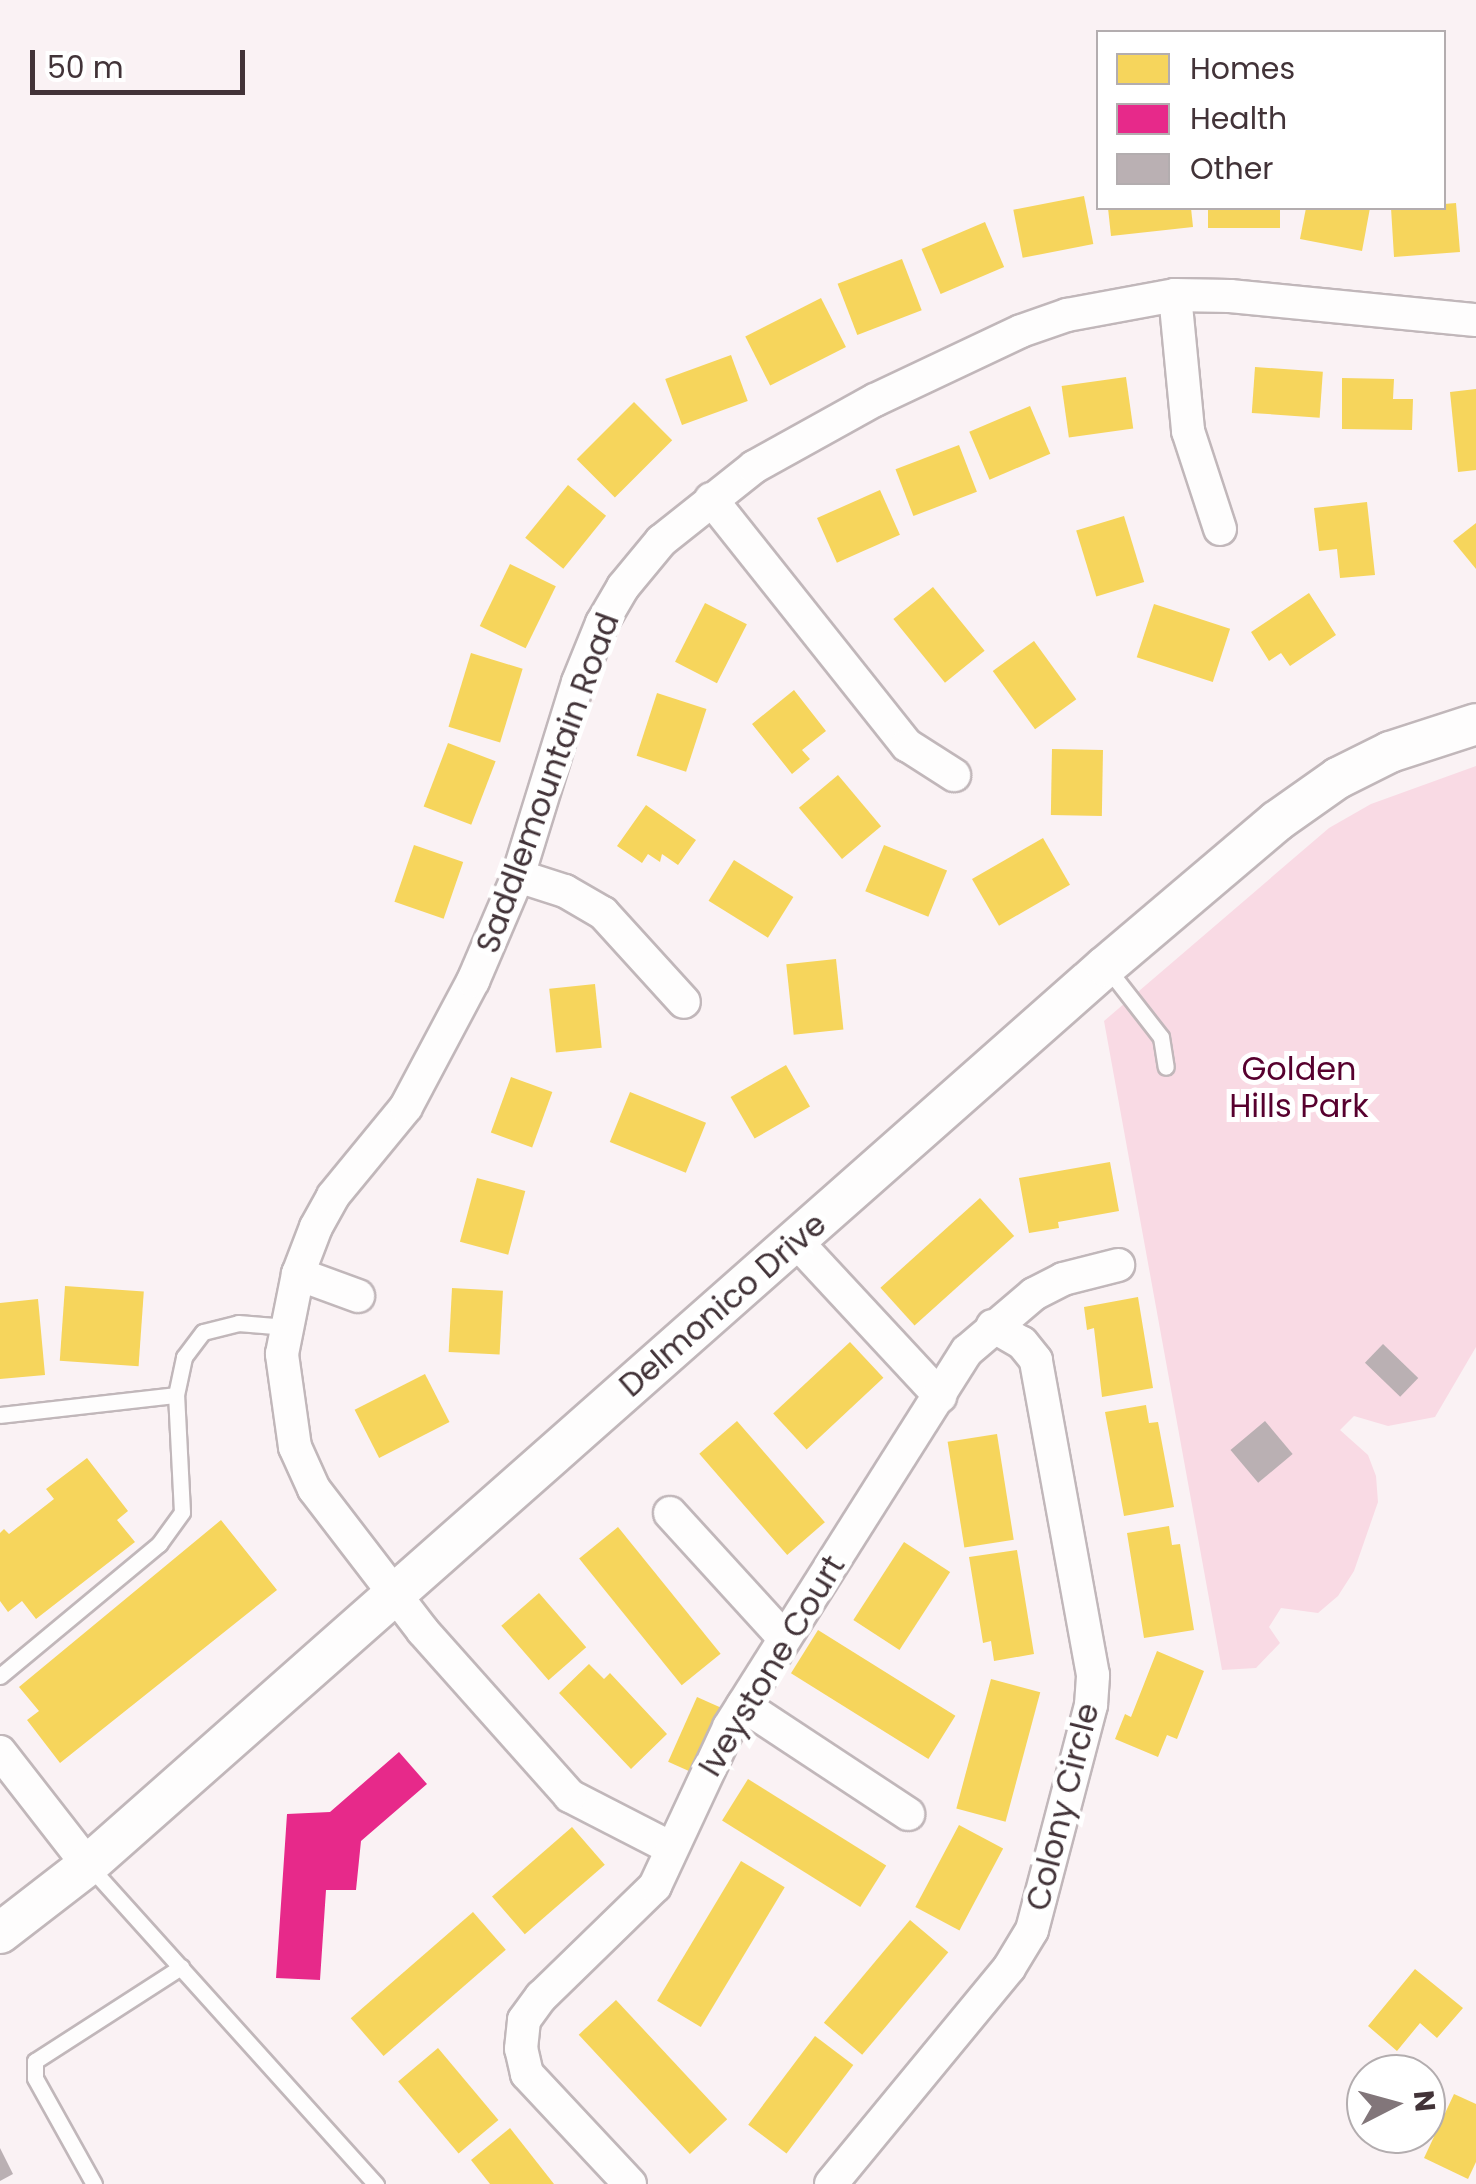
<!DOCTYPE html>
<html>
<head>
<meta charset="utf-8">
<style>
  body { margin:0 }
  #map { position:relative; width:1476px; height:2184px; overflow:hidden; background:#faf2f4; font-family:Poppins,sans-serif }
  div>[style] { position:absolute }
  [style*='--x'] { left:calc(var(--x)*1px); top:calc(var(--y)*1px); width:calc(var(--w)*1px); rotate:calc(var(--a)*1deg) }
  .green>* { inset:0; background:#f9dae4 }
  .homes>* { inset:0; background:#f6d55c; transform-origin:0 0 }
  .health>* { inset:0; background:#e7298a }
  .building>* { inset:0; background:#bab0b3; transform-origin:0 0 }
  .roads { filter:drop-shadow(2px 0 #c1b7ba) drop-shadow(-2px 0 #c1b7ba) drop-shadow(0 2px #c1b7ba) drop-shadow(0 -2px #c1b7ba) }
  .service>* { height:15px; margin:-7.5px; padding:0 7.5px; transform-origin:7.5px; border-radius:7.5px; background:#fefdfd }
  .minor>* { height:32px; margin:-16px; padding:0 16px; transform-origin:16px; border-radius:16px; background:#fefdfd }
  .tertiary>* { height:40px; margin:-20px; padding:0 20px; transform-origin:20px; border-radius:20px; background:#fefdfd }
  span { translate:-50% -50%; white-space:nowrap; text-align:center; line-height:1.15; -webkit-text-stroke:10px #fff; paint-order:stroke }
  .street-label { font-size:32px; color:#423338 }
  .park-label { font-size:32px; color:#57002e }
  .legend { position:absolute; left:1096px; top:30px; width:350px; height:180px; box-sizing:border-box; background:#fff; border:2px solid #b3adaf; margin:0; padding:12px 18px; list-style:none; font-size:30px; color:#423338 }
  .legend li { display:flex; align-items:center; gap:20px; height:50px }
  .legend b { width:50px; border:2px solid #b3adaf }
  .north { position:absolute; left:1346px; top:2054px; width:100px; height:100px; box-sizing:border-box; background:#fff; border:2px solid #b3adaf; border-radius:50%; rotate:84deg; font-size:28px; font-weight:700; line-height:40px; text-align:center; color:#423338 }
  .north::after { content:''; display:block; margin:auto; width:35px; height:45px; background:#82767a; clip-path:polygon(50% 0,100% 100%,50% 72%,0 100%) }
  .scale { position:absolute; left:30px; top:50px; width:215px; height:45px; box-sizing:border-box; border:5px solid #423338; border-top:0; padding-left:12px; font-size:30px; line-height:35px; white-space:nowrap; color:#423338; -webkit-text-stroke:8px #fff; paint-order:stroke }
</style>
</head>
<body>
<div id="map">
  <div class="green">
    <i style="clip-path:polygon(1476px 766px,1476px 1347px,1435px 1417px,1388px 1426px,1354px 1416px,1340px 1430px,1368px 1455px,1376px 1476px,1378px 1502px,1354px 1571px,1338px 1596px,1318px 1613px,1281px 1608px,1269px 1627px,1280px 1643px,1256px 1668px,1222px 1670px,1104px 1021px,1329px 828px,1371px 804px)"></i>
  </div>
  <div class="homes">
    <i style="left:1084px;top:196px;width:49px;height:72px;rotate:79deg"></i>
    <i style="clip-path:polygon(1456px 203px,1460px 252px,1394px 257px,1391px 208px,1444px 208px,1444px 204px)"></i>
    <i style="clip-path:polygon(1108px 208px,1191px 208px,1193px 227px,1111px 236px)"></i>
    <i style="left:1208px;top:208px;width:72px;height:20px"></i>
    <i style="clip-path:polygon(1306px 208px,1370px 208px,1362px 251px,1300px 239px)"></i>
    <i style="left:985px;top:222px;width:49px;height:69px;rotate:67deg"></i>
    <i style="left:902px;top:259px;width:55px;height:69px;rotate:69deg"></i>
    <i style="left:821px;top:298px;width:55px;height:85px;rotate:63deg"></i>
    <i style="left:731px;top:355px;width:49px;height:70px;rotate:70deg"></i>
    <i style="left:1255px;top:367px;width:68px;height:46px;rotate:4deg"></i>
    <i style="left:1126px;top:377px;width:52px;height:65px;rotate:82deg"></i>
    <i style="clip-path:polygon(1342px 378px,1394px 379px,1393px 399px,1413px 399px,1412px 430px,1342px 429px)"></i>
    <i style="clip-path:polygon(1476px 389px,1476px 470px,1458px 472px,1450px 392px)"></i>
    <i style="left:634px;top:402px;width:54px;height:81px;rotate:45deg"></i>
    <i style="left:1030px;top:406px;width:52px;height:66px;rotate:67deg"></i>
    <i style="left:959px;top:445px;width:50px;height:68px;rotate:69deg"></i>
    <i style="left:568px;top:485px;width:49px;height:68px;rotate:39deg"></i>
    <i style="left:880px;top:490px;width:49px;height:69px;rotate:66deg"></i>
    <i style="clip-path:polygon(1367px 502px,1375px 575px,1340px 578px,1337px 549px,1319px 551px,1314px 508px)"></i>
    <i style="left:1124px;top:516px;width:69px;height:50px;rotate:73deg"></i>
    <i style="clip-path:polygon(1476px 523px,1476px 569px,1453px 541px)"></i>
    <i style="left:510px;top:564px;width:51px;height:69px;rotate:26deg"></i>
    <i style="left:933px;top:587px;width:82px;height:51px;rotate:51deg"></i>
    <i style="clip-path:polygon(1309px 593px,1336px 635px,1290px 666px,1281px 653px,1269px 661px,1251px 632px)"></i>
    <i style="left:705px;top:603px;width:47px;height:66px;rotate:27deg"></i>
    <i style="left:1154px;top:604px;width:80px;height:56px;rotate:18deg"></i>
    <i style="left:1034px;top:641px;width:72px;height:51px;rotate:54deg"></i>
    <i style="left:471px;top:653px;width:54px;height:77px;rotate:17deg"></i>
    <i style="clip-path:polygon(794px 690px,826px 731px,802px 750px,810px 759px,792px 774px,752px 724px)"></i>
    <i style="left:657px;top:693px;width:52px;height:66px;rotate:18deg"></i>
    <i style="left:448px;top:743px;width:51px;height:68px;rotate:21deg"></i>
    <i style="left:1052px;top:749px;width:51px;height:66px;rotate:1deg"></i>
    <i style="left:838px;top:775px;width:67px;height:51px;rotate:50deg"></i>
    <i style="clip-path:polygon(646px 805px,696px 840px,678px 865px,662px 854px,660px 862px,648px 854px,642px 863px,617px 846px)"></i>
    <i style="left:1043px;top:838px;width:54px;height:82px;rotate:60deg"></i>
    <i style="left:414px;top:845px;width:52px;height:60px;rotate:19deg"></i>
    <i style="left:884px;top:845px;width:68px;height:50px;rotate:22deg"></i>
    <i style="left:734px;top:860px;width:70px;height:48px;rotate:32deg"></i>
    <i style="left:836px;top:959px;width:71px;height:50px;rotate:84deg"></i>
    <i style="left:595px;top:984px;width:64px;height:46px;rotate:84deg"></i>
    <i style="left:786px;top:1065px;width:48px;height:64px;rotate:60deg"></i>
    <i style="left:511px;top:1077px;width:44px;height:59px;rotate:20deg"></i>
    <i style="left:630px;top:1092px;width:82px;height:54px;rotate:22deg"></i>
    <i style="clip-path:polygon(1110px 1162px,1119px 1211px,1058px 1222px,1059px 1228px,1029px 1233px,1019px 1178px)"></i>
    <i style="left:477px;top:1178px;width:50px;height:66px;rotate:15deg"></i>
    <i style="left:980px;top:1198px;width:51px;height:134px;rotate:48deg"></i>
    <i style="left:65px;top:1286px;width:79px;height:75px;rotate:4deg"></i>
    <i style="left:452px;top:1288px;width:51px;height:64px;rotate:3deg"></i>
    <i style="clip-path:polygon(1138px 1297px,1153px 1388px,1102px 1397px,1094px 1328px,1087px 1330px,1084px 1307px)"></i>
    <i style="clip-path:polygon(38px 1299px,45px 1375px,0 1379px,0 1303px)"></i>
    <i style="left:850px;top:1342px;width:49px;height:105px;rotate:47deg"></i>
    <i style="left:425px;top:1374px;width:54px;height:79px;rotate:63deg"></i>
    <i style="clip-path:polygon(1146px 1405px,1149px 1423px,1158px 1422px,1174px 1507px,1124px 1516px,1105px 1412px)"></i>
    <i style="left:737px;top:1421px;width:134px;height:50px;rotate:49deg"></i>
    <i style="left:997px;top:1434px;width:107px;height:50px;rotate:81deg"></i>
    <i style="clip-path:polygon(87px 1458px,128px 1511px,117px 1520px,135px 1542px,36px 1619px,22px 1601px,8px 1612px,0 1601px,0 1533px,4px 1529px,9px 1534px,54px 1499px,46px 1489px)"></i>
    <i style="clip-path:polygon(221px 1520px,277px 1590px,60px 1763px,27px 1720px,39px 1711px,19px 1687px)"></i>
    <i style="clip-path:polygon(1169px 1526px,1172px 1545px,1180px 1544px,1194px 1630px,1144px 1638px,1127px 1533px)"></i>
    <i style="left:618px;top:1527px;width:163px;height:50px;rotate:51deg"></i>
    <i style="left:904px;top:1542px;width:55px;height:93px;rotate:33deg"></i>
    <i style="clip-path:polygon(1017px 1550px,1034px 1654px,994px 1661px,991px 1641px,983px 1643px,969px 1557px)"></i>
    <i style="left:539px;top:1593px;width:72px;height:50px;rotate:49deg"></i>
    <i style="left:818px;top:1630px;width:162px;height:51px;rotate:32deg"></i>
    <i style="clip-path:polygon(1157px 1651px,1204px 1671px,1177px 1739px,1167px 1735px,1158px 1757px,1115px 1739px,1125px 1714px,1131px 1717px)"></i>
    <i style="clip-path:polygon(589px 1664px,604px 1679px,610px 1673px,667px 1734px,631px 1769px,559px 1693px)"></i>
    <i style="left:991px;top:1679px;width:51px;height:134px;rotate:15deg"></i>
    <i style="left:697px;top:1697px;width:27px;height:71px;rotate:24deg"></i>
    <i style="left:748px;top:1779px;width:163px;height:49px;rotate:32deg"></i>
    <i style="left:959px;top:1825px;width:50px;height:93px;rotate:28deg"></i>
    <i style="left:572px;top:1827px;width:50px;height:106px;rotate:49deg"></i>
    <i style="left:741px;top:1861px;width:51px;height:163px;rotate:31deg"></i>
    <i style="left:473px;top:1912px;width:50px;height:162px;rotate:49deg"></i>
    <i style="left:910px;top:1920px;width:50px;height:134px;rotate:40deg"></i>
    <i style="clip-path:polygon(1415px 1969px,1463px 2008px,1437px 2038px,1420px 2023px,1397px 2051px,1368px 2026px)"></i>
    <i style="left:616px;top:2000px;width:163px;height:51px;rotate:47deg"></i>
    <i style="left:815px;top:2036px;width:48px;height:111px;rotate:37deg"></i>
    <i style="left:438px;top:2048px;width:94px;height:52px;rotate:50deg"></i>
    <i style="clip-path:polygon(1454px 2094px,1476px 2104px,1476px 2162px,1468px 2179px,1424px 2158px)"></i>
    <i style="clip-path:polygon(510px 2128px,554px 2184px,490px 2184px,471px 2160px)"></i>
  </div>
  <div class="health">
    <i style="clip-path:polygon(399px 1752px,427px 1784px,361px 1841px,356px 1890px,326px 1890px,320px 1980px,276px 1978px,287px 1814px,330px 1812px)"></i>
  </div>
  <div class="building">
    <i style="left:1383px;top:1344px;width:49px;height:26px;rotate:44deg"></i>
    <i style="left:1265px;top:1421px;width:43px;height:45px;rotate:50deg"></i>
    <i style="clip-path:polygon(0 2148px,13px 2174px,0 2181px)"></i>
  </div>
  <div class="roads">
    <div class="service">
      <i style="--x:1108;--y:969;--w:86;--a:52.1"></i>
      <i style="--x:1161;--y:1037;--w:30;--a:81"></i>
      <i style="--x:0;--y:1415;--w:177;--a:-6.5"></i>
      <i style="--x:0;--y:1676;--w:207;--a:-39.7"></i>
      <i style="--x:159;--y:1544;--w:39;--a:-54"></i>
      <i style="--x:182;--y:1512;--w:117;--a:-92.9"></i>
      <i style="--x:176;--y:1395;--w:39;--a:-78"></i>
      <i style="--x:184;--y:1357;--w:31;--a:-53"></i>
      <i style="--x:203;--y:1332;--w:36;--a:-14"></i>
      <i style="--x:238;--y:1323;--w:49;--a:4.7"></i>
      <i style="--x:91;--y:1868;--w:426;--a:48"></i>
      <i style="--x:94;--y:2184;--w:121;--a:-119.1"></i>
      <i style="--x:35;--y:2078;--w:17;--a:-90"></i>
      <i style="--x:35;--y:2061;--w:174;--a:-32.8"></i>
    </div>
    <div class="minor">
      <i style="--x:1175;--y:295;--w:137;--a:84.5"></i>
      <i style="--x:1188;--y:431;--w:103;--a:71.9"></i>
      <i style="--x:711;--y:499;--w:315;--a:51.5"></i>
      <i style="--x:907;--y:745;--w:56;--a:32.6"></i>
      <i style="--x:518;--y:876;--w:49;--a:17.7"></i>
      <i style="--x:565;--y:891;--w:44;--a:30.1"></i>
      <i style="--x:603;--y:913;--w:120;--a:47.7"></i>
      <i style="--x:796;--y:1241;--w:212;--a:47.1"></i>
      <i style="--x:298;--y:1274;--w:64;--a:20.1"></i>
      <i style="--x:670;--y:1513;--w:169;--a:47.6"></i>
      <i style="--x:743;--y:1705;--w:198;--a:33.4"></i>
      <i style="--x:0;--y:1752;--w:143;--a:52.1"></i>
      <i style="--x:671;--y:1848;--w:114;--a:-152.8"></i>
      <i style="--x:570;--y:1796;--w:221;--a:-131.7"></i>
      <i style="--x:423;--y:1631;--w:179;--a:-127.5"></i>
      <i style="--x:314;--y:1489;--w:46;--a:-114.3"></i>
      <i style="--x:295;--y:1447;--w:94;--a:-98"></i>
      <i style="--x:282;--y:1354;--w:82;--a:-78.7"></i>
      <i style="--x:298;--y:1274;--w:50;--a:-69"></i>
      <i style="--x:316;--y:1227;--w:35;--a:-61"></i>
      <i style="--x:333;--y:1196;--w:115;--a:-50.6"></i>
      <i style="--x:406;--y:1107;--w:143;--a:-62"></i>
      <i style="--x:473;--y:981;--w:114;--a:-66.8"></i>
      <i style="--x:518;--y:876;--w:203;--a:-72.8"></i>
      <i style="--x:578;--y:682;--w:64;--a:-67.9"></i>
      <i style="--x:602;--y:623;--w:42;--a:-59.7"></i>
      <i style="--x:623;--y:587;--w:60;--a:-50.4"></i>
      <i style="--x:661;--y:541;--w:119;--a:-38.5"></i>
      <i style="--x:754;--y:467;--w:138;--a:-29"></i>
      <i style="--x:875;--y:400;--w:161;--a:-25.3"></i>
      <i style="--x:1021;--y:331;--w:49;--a:-19.2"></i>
      <i style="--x:1067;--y:315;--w:110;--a:-10.5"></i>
      <i style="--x:1175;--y:295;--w:55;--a:1"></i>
      <i style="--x:1230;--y:296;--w:247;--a:5.6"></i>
      <i style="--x:630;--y:2184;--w:151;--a:-133.1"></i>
      <i style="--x:527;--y:2074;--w:26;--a:-103"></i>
      <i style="--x:521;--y:2049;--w:29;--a:-84"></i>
      <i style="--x:524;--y:2020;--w:29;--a:-54"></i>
      <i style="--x:541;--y:1997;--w:159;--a:-44.2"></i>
      <i style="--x:655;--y:1886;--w:175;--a:-65"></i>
      <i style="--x:729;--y:1727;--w:445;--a:-57.7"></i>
      <i style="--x:967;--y:1351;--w:88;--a:-40.4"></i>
      <i style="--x:1034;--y:1294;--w:33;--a:-27"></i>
      <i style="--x:1063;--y:1279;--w:57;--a:-14.3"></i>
      <i style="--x:831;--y:2184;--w:280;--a:-50.5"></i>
      <i style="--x:1009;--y:1968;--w:44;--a:-58.8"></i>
      <i style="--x:1032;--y:1930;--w:233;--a:-75.3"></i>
      <i style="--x:1091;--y:1705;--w:30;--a:-86"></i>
      <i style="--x:1093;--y:1675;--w:320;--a:-100.3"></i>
      <i style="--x:1036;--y:1360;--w:22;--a:-129"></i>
      <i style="--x:1022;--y:1343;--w:34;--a:-150"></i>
    </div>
    <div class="tertiary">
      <i style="--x:0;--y:1933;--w:111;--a:-37.7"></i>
      <i style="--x:88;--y:1865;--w:1358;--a:-41.45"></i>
      <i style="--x:1106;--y:966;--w:224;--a:-40.3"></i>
      <i style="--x:1277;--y:821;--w:75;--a:-35.2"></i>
      <i style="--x:1338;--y:778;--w:58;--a:-26.6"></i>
      <i style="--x:1390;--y:752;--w:90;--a:-18"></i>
    </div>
  </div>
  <div class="street-label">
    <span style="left:548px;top:783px;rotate:-70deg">Saddlemountain Road</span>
    <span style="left:723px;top:1305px;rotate:-41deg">Delmonico Drive</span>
    <span style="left:772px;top:1666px;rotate:-59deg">Iveystone Court</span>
    <span style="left:1063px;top:1807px;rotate:-76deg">Colony Circle</span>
  </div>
  <div class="park-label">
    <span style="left:1299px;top:1088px">Golden<br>Hills Park</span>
  </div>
  <ul class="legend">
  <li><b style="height:28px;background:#f6d55c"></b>Homes</li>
  <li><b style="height:28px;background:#e7298a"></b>Health</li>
  <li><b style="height:28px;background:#bab0b3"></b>Other</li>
  </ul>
  <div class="north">N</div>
  <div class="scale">50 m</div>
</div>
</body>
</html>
